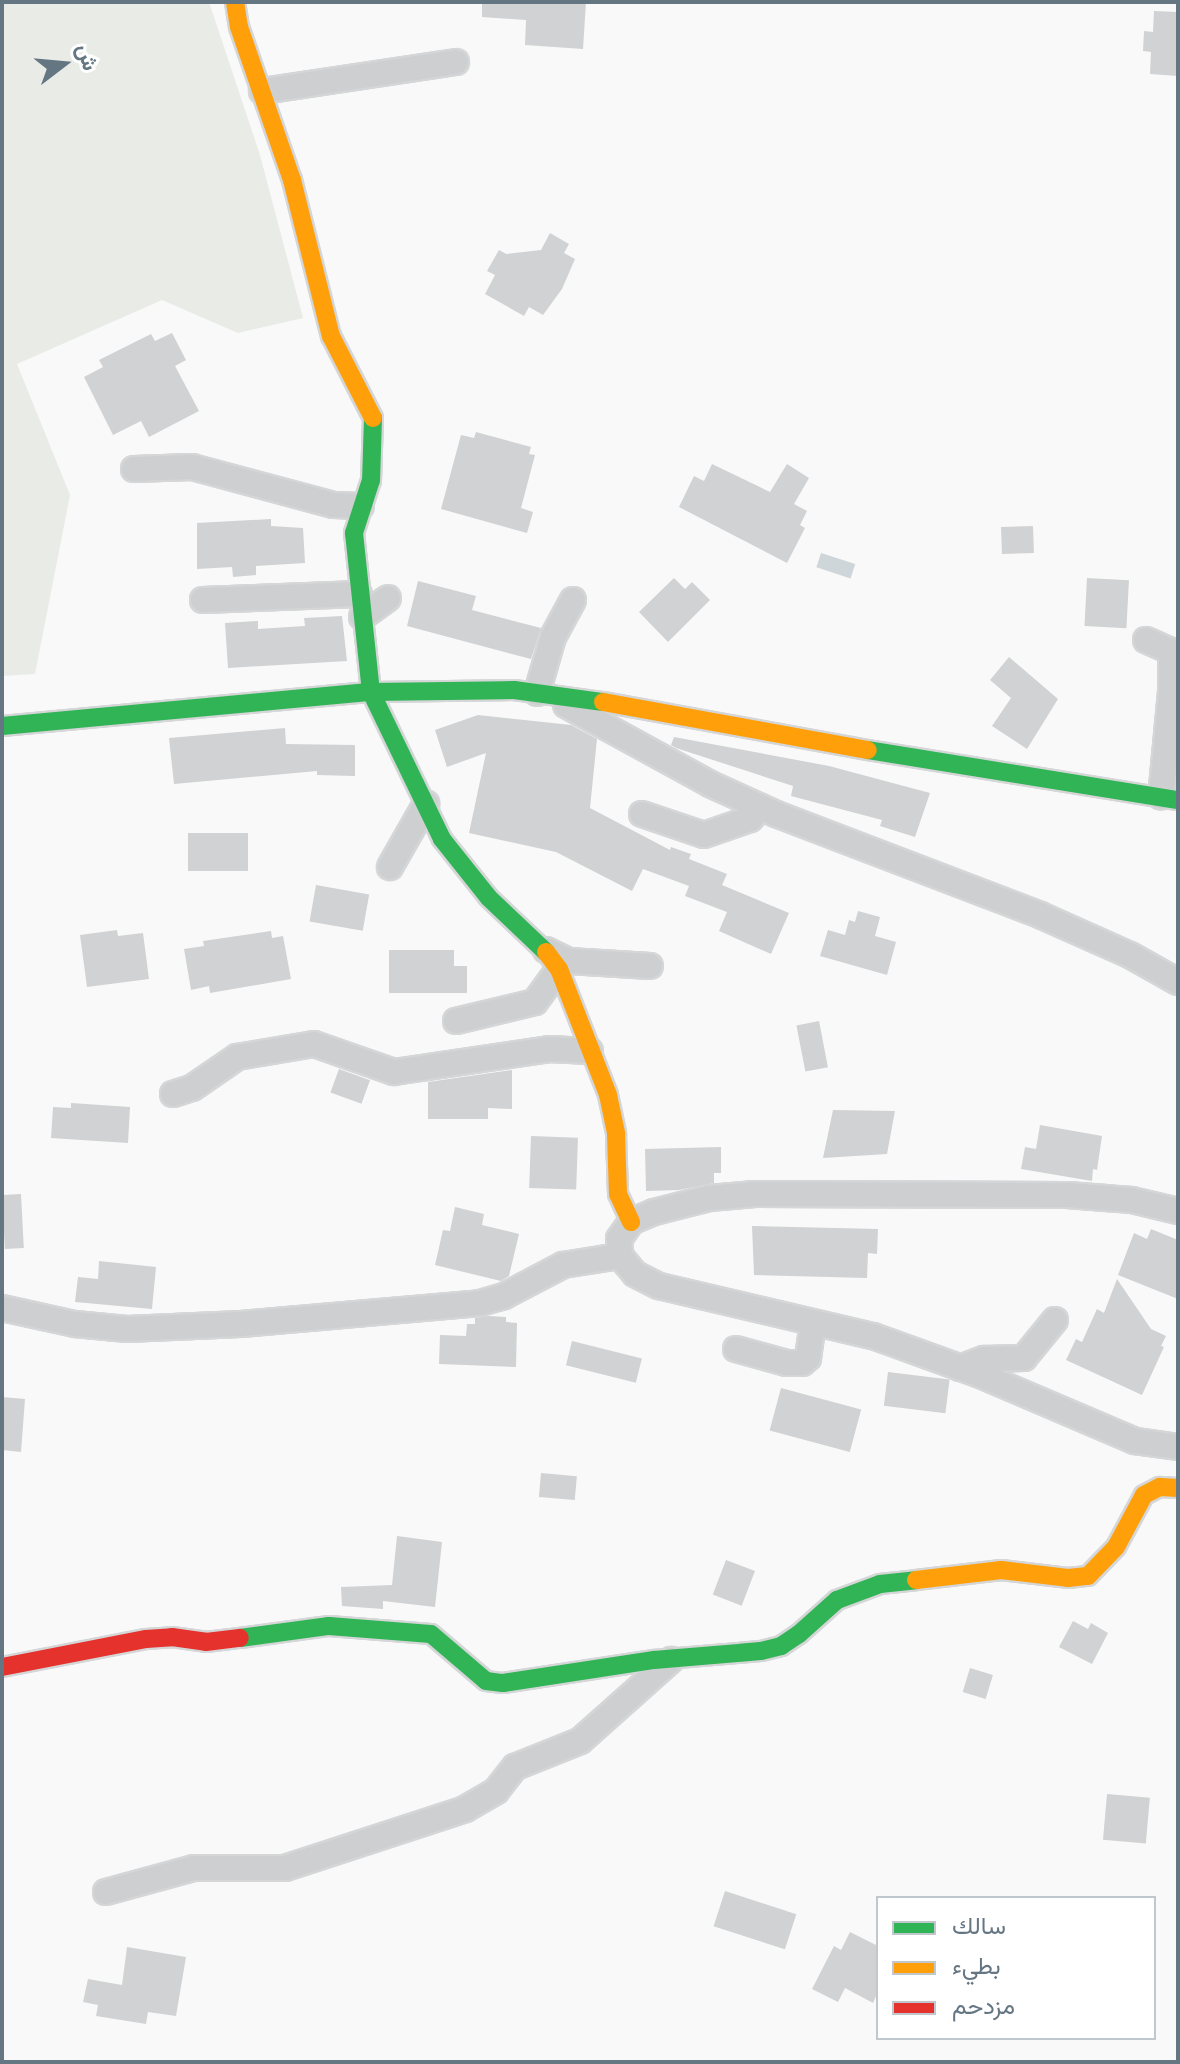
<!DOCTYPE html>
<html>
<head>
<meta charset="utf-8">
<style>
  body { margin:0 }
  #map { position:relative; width:1180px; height:2064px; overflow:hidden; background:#f9f9f9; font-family:"Roboto Condensed",Vazirmatn,sans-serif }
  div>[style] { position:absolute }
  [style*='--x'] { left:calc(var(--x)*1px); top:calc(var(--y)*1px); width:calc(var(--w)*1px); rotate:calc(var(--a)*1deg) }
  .green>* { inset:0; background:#e8ebe6 }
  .water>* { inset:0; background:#ced6d9; transform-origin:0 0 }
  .building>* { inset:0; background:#d0d2d3; transform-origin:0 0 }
  .roads { filter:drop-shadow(2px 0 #d5d6d7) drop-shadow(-2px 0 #d5d6d7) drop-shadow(0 2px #d5d6d7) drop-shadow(0 -2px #d5d6d7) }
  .street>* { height:24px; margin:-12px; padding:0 12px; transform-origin:12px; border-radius:12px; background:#cecfd0 }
  .fast>* { height:18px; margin:-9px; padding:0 9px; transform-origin:9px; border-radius:9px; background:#30b455 }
  .slow>* { height:18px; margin:-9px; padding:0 9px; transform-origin:9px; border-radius:9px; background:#ff9f0a }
  .jam>* { height:18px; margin:-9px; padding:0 9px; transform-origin:9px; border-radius:9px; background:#e5322d }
  span { translate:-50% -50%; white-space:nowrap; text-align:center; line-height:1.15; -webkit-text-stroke:8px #fff; paint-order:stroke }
  .frame { position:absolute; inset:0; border:4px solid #657683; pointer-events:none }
  .legend { position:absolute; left:876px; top:1896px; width:280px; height:144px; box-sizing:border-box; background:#fff; border:2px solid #c1c8cd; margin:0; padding:10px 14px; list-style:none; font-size:24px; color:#657683 }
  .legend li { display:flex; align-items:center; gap:16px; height:40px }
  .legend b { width:40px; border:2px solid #c1c8cd }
  .north { position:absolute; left:24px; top:24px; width:80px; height:80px; -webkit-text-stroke:6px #fff; paint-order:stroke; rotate:74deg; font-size:22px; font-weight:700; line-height:32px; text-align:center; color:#657683 }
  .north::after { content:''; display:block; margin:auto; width:28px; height:36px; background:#657683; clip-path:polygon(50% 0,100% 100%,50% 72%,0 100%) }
</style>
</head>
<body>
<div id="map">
  <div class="green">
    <i style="clip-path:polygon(2px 2px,209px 2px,260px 155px,303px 318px,238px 333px,162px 300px,17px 364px,70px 495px,35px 674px,2px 676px)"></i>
  </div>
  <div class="water">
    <i style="left:821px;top:553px;width:36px;height:15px;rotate:18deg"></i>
  </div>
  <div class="building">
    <i style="clip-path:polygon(482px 2px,586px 2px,583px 49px,525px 45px,526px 20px,482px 17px)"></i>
    <i style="clip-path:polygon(1154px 11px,1178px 12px,1178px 76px,1150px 74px,1151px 52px,1143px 51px,1144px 31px,1153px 32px)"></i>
    <i style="clip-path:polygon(550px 233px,569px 244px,564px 253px,575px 259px,562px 289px,543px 315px,529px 307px,524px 316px,485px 294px,495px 275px,487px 271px,499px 250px,506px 254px,541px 250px)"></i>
    <i style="clip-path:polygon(172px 333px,186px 360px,175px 366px,199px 411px,149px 437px,141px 421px,113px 435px,84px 377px,103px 367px,99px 360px,151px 334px,155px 341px)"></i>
    <i style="clip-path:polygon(476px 432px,531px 447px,529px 454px,535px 455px,521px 508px,533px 512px,527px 533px,441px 509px,461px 435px,474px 438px)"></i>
    <i style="clip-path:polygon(712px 464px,770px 492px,787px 464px,809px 478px,794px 504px,807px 511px,800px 525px,805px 528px,787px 563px,679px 507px,694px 476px,704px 481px)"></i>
    <i style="clip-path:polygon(271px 519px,271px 526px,303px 528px,305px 563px,256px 566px,256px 575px,233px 577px,232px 567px,197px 569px,197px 523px)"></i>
    <i style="left:1033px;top:526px;width:27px;height:32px;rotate:88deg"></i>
    <i style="clip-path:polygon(674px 578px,685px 589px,692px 582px,710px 600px,668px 642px,639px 612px)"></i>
    <i style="left:1087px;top:578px;width:42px;height:48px;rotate:3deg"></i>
    <i style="clip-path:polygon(418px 581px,476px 596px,472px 610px,541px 628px,531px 659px,407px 626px)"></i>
    <i style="clip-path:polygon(342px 616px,347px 661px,228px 668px,225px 623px,258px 621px,258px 629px,305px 626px,304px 618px)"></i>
    <i style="clip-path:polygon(1009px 657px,1058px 699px,1027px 749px,992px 726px,1011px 698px,990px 680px)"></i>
    <i style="clip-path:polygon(478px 715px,571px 725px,597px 739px,590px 808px,670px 850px,671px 847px,691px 854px,689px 859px,727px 874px,722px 885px,789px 913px,771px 954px,719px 931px,727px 912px,685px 896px,689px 886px,643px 869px,632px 891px,556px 852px,469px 833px,486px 753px,447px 767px,435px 730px)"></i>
    <i style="clip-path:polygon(285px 728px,286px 744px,355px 745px,355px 776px,317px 775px,317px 771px,174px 784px,169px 738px)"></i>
    <i style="clip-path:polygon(674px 737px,829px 766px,930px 793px,915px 837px,880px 826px,882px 820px,791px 796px,793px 786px,676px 748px,671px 745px)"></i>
    <i style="left:248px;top:833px;width:38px;height:60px;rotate:90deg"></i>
    <i style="left:316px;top:885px;width:54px;height:37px;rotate:10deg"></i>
    <i style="clip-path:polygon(858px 911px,880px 917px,875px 936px,896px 942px,887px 975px,820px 956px,828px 930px,845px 935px,849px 920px,855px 922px)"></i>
    <i style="clip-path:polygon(117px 930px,118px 936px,143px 933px,149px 979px,87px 987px,80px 935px)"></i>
    <i style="clip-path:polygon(271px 931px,272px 938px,283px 936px,291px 979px,210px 993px,209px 986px,191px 990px,184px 949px,204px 946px,203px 941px)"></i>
    <i style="clip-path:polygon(389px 950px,454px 950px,454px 966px,467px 966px,467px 993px,389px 993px)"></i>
    <i style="left:819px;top:1021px;width:47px;height:23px;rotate:79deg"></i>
    <i style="left:339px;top:1069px;width:33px;height:25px;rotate:20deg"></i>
    <i style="clip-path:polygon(512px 1070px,512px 1109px,488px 1108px,488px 1119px,428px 1119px,428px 1082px)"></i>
    <i style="clip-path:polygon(71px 1103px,130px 1107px,128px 1143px,51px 1138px,53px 1107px,71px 1108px)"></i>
    <i style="clip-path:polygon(833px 1110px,895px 1111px,887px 1154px,823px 1158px)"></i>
    <i style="clip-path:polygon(1040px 1125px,1102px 1136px,1097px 1170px,1093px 1169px,1092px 1181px,1021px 1169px,1025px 1147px,1036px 1149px)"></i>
    <i style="left:531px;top:1136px;width:47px;height:52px;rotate:2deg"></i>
    <i style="clip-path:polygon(721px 1147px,721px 1173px,714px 1173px,714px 1183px,679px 1190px,646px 1191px,645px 1149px)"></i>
    <i style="left:21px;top:1194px;width:54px;height:19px;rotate:87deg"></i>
    <i style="clip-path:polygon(455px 1207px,484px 1214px,482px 1225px,519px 1234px,509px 1276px,501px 1281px,435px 1265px,443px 1230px,450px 1231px)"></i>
    <i style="clip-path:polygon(752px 1226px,878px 1229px,877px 1254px,868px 1253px,867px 1278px,754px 1275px)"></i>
    <i style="clip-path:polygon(1151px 1229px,1178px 1240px,1178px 1299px,1118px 1275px,1134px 1233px,1147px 1239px)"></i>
    <i style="clip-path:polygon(99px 1261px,156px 1267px,152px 1309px,75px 1302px,78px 1277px,98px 1279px)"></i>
    <i style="clip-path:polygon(1117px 1279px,1151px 1329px,1166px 1336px,1161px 1346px,1164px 1347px,1142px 1395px,1066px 1360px,1076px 1339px,1082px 1342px,1097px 1309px,1104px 1313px)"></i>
    <i style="clip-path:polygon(488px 1316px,506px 1317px,506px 1322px,517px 1323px,516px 1367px,439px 1364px,440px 1335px,466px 1336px,467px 1324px,475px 1324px,475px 1318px)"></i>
    <i style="left:572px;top:1341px;width:72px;height:25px;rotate:14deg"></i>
    <i style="left:888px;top:1372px;width:62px;height:34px;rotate:7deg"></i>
    <i style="left:781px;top:1388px;width:83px;height:44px;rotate:15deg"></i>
    <i style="clip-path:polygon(2px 1397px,25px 1399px,21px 1452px,2px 1450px)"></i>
    <i style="left:541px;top:1473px;width:36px;height:24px;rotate:5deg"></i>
    <i style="clip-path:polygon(397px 1536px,442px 1542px,435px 1607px,383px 1601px,383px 1609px,342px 1606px,341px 1587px,392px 1585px)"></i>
    <i style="left:726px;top:1560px;width:31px;height:37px;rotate:21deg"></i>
    <i style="clip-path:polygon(1073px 1621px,1088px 1629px,1091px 1623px,1108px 1633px,1092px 1664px,1059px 1647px)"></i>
    <i style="left:970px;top:1668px;width:24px;height:25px;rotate:17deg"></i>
    <i style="left:1107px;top:1794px;width:43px;height:46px;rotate:5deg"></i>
    <i style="left:725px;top:1891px;width:75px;height:37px;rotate:18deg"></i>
    <i style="clip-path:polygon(850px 1932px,878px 1946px,878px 1992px,873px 2003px,845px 1988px,838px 2002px,812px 1989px,834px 1946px,841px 1950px)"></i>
    <i style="clip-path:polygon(127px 1947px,186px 1957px,176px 2016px,148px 2012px,146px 2024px,96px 2016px,98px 2005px,83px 2002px,88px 1979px,122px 1985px)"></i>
  </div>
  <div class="roads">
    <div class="street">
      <i style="--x:262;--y:91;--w:196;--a:-8.5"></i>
      <i style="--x:134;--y:469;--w:58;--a:-2"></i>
      <i style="--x:192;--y:467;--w:147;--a:15"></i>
      <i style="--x:334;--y:505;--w:27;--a:2"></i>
      <i style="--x:203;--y:600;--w:156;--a:-2.2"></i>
      <i style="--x:362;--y:617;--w:32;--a:-36"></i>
      <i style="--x:1146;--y:640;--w:27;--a:24"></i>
      <i style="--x:1171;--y:651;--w:41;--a:90"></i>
      <i style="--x:1171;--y:692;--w:105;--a:95.4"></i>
      <i style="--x:537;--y:693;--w:58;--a:-74.1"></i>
      <i style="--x:553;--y:637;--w:42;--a:-61.6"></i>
      <i style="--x:566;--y:705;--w:164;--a:28.7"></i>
      <i style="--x:710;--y:784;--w:72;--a:24.4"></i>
      <i style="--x:776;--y:814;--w:283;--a:20.9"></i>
      <i style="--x:1040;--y:915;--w:98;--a:24"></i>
      <i style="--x:1130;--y:955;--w:55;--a:29.4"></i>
      <i style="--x:642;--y:814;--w:65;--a:18.7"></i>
      <i style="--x:704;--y:835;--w:49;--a:-19.2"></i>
      <i style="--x:750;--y:819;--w:16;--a:-47"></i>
      <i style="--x:390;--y:867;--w:73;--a:-60.3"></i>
      <i style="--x:546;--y:950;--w:25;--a:26"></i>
      <i style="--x:569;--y:961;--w:81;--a:3.5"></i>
      <i style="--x:456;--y:1021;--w:81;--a:-13.5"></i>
      <i style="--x:535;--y:1002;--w:41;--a:-54"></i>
      <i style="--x:173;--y:1094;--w:20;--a:-18"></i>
      <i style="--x:192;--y:1088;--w:55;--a:-34.6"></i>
      <i style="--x:237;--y:1057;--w:78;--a:-9.6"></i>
      <i style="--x:314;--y:1044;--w:85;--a:19.3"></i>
      <i style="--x:394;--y:1072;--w:157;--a:-8.4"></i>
      <i style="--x:549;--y:1049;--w:41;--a:2.8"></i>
      <i style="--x:1178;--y:1211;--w:47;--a:-166.6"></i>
      <i style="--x:1132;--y:1200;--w:65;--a:-175.6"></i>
      <i style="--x:1067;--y:1195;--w:312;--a:-179.8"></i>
      <i style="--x:755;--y:1194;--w:46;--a:175"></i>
      <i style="--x:709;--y:1198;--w:57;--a:165.7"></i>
      <i style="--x:654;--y:1212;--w:25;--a:157"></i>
      <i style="--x:631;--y:1222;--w:21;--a:125"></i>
      <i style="--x:619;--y:1239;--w:17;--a:87"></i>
      <i style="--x:620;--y:1256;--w:23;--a:50"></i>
      <i style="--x:635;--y:1274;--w:27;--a:27"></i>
      <i style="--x:659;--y:1286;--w:220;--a:13.2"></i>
      <i style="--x:873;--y:1336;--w:112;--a:19.9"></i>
      <i style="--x:978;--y:1374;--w:171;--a:23.1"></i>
      <i style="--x:1135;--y:1441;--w:43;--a:7.9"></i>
      <i style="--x:2;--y:1308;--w:75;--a:12.4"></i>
      <i style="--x:75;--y:1324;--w:52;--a:5.5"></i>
      <i style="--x:127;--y:1329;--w:114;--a:-2.5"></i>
      <i style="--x:241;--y:1324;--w:240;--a:-5"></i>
      <i style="--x:480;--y:1303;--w:25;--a:-16"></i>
      <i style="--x:504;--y:1296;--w:67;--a:-27.7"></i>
      <i style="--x:563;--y:1265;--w:58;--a:-9"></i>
      <i style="--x:736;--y:1349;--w:53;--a:15.4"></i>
      <i style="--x:787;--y:1363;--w:15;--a:0"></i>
      <i style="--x:802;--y:1363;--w:8;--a:-40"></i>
      <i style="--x:808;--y:1358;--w:34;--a:-82"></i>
      <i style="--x:960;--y:1368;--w:26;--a:-21"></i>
      <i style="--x:984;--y:1359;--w:40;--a:-1.4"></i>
      <i style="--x:1024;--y:1358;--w:49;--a:-50.8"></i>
      <i style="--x:106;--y:1892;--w:91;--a:-15.3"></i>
      <i style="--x:194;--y:1868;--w:91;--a:0"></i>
      <i style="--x:285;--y:1868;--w:189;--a:-18.1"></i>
      <i style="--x:465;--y:1809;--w:36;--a:-30"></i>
      <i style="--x:496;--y:1791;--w:31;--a:-52"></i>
      <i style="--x:515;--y:1767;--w:70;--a:-21.8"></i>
      <i style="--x:580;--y:1741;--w:122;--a:-41.7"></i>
    </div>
    <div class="fast">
      <i style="--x:373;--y:418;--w:62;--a:91.8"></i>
      <i style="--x:371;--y:480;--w:56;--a:107.8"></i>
      <i style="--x:354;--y:533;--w:160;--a:83.9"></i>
      <i style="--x:371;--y:692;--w:163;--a:64.2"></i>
      <i style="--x:442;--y:839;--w:75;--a:51.5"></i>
      <i style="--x:489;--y:898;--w:79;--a:43.5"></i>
      <i style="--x:2;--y:726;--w:371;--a:-5.3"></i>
      <i style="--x:371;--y:692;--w:143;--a:-0.8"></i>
      <i style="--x:514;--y:690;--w:90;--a:7.7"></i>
      <i style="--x:868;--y:750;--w:314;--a:9.2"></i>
      <i style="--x:240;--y:1638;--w:90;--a:-7.7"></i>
      <i style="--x:329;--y:1626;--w:102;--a:4.5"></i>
      <i style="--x:431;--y:1634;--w:72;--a:40.5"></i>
      <i style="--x:486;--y:1681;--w:17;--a:7"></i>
      <i style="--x:503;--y:1683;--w:153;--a:-8.7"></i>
      <i style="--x:654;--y:1660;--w:107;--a:-4.8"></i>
      <i style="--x:761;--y:1651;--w:21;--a:-14"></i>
      <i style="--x:781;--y:1646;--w:22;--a:-34"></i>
      <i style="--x:799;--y:1634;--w:51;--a:-41.8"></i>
      <i style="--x:837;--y:1600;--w:46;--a:-20.4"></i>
      <i style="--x:880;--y:1584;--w:36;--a:-6"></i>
    </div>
    <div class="slow">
      <i style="--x:235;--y:2;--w:25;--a:81"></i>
      <i style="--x:239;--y:27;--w:162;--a:70.9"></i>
      <i style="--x:292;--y:180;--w:161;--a:76"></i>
      <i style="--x:331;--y:336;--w:92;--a:62.9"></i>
      <i style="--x:603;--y:702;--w:269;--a:10.3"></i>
      <i style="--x:546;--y:952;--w:21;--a:53"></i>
      <i style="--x:559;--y:969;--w:135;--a:68.7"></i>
      <i style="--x:608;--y:1095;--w:40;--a:78"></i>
      <i style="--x:616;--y:1134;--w:60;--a:88.1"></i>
      <i style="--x:618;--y:1194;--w:31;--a:65"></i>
      <i style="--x:916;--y:1580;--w:86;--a:-6.7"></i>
      <i style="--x:1001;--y:1570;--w:67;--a:6.8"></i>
      <i style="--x:1068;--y:1578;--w:20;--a:-6"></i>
      <i style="--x:1088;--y:1576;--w:40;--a:-46"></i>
      <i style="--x:1116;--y:1547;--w:59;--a:-61.7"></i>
      <i style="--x:1144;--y:1495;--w:18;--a:-27"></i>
      <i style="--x:1160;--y:1487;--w:18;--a:3"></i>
    </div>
    <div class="jam">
      <i style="--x:2;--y:1667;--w:147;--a:-11"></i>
      <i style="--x:146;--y:1639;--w:26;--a:-4"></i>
      <i style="--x:172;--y:1637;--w:34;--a:8"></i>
      <i style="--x:206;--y:1642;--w:34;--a:-7"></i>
    </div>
  </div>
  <div class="frame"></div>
  <ul class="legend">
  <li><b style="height:10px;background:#30b455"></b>سالك</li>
  <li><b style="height:10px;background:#ff9f0a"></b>بطيء</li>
  <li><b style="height:10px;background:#e5322d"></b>مزدحم</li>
  </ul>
  <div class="north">ش</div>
</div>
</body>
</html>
